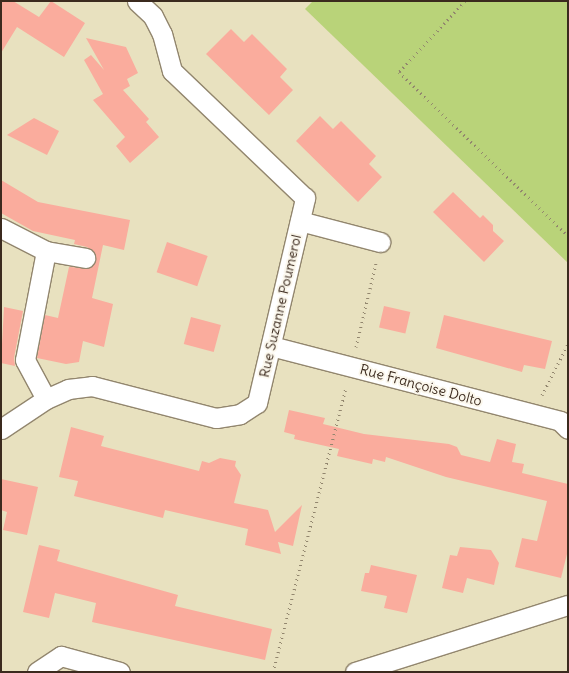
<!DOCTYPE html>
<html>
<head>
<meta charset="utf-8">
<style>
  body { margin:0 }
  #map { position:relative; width:569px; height:673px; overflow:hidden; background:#e8e1bf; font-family:Delius,sans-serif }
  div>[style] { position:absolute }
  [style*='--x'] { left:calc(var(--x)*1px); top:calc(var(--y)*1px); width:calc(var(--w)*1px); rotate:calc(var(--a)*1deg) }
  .green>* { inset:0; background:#b9d379 }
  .building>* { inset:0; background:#faac9d; transform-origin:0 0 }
  .path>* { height:3px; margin-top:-1.5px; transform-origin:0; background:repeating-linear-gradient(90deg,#92866e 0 1px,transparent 0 5px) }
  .roads { filter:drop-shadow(1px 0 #92866e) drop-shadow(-1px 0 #92866e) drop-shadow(0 1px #92866e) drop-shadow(0 -1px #92866e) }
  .minor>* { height:19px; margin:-9.5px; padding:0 9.5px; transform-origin:9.5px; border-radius:9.5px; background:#fff }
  span { translate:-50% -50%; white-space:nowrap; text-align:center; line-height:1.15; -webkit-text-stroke:4px #fbf7ec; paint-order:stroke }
  .street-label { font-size:14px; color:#3b2a1e }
  .frame { position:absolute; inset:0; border:2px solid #3b2a1e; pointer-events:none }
</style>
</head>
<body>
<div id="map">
  <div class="green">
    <i style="clip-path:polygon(313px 1px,568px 1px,568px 263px,305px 9px)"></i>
  </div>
  <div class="building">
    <i style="clip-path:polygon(1px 1px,13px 1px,39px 17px,51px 1px,85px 23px,64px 57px,17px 27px,1px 53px)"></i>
    <i style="clip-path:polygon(231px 29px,244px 42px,252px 34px,287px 69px,280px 77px,293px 90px,269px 115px,206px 54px)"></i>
    <i style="clip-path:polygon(86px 38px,126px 47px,138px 73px,127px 79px,130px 86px,123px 90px,149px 119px,146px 122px,159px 137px,130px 163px,116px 146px,125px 137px,93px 100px,103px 94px,84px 60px,91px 55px,104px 70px)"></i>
    <i style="clip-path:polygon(320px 116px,333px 129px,341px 121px,376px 156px,369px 164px,382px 177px,358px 202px,296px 141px)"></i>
    <i style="clip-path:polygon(34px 118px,59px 131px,47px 155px,7px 135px)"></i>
    <i style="clip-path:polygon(1px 180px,38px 202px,130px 220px,124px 250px,103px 245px,92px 298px,113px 304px,104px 347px,83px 341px,79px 362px,66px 364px,37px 358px,45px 315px,58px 318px,69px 267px,89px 268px,96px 260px,95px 254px,87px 247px,74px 244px,75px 240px,33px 231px,1px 213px)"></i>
    <i style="clip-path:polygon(453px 192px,480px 218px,483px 215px,493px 225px,493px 231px,504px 241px,484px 262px,433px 212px)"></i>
    <i style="left:167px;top:242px;width:43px;height:32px;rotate:19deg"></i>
    <i style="left:384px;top:306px;width:27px;height:22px;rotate:13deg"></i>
    <i style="clip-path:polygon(4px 307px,23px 311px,14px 358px,15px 366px,1px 363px)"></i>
    <i style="clip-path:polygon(444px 315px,552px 341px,545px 369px,524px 365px,522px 372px,436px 348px)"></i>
    <i style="left:191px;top:317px;width:31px;height:28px;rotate:15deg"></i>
    <i style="clip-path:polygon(289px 410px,325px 418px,323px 424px,364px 434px,449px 444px,457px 447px,461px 455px,490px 462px,497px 439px,516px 444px,512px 462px,524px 464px,522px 473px,568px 484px,568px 550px,561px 578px,515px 567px,522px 538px,537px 541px,547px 501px,446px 477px,386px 457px,385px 462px,373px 459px,372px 464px,337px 456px,339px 449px,294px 439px,295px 435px,284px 432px)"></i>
    <i style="clip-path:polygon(71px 427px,104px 436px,101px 446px,199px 471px,202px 461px,209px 463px,220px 458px,236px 461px,235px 466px,241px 475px,234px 503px,268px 510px,275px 532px,302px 505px,293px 546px,278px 542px,281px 554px,245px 545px,248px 529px,165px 510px,163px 518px,74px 496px,78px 481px,59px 477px)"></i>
    <i style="clip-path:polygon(1px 479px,38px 487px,27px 535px,3px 530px,7px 512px,1px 510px)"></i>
    <i style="clip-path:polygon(39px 545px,60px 550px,57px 561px,178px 595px,175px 606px,272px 629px,265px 660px,92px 622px,96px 603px,55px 593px,49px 618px,23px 612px)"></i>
    <i style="clip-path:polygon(460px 547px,491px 550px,499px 563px,494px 585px,467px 578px,463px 593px,442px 588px,450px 555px,457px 556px)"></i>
    <i style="clip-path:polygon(371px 565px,417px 575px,407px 613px,384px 608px,387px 596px,361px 591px,365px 573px,369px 573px)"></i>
  </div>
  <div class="path">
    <i style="--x:465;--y:1;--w:97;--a:132.9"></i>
    <i style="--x:399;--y:72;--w:235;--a:44.1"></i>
    <i style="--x:356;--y:347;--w:86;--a:-76.6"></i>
    <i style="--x:542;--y:395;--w:57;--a:-63"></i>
    <i style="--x:273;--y:672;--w:294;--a:-75.6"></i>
  </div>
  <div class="roads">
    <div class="minor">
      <i style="--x:300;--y:221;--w:83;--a:14.7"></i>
      <i style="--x:1;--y:228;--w:51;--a:27.1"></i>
      <i style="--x:46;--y:251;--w:111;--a:100.9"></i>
      <i style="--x:25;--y:360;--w:44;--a:61.7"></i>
      <i style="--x:46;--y:251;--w:40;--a:10"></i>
      <i style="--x:271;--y:346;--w:299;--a:14.5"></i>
      <i style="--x:560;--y:421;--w:11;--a:45"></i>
      <i style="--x:1;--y:429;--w:54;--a:-33.7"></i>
      <i style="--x:46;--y:399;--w:24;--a:-24"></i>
      <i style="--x:68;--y:389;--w:24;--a:-7"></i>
      <i style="--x:92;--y:386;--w:128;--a:14.5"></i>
      <i style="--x:216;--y:418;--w:24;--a:-9"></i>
      <i style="--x:240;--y:414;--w:20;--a:-33"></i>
      <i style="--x:257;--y:403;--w:211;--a:-76.8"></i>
      <i style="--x:305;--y:198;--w:184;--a:-136.3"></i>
      <i style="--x:172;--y:71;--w:38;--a:-105"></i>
      <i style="--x:162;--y:34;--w:20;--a:-117"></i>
      <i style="--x:153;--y:16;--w:22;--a:-137"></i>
      <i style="--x:37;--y:672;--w:29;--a:-34"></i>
      <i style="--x:61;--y:656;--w:61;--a:15.2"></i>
      <i style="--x:355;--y:672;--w:223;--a:-17.5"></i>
    </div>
  </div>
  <div class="street-label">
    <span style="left:280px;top:306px;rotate:-77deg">Rue Suzanne Poumerol</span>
    <span style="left:421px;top:385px;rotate:15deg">Rue Françoise Dolto</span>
  </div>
  <div class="frame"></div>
</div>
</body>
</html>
